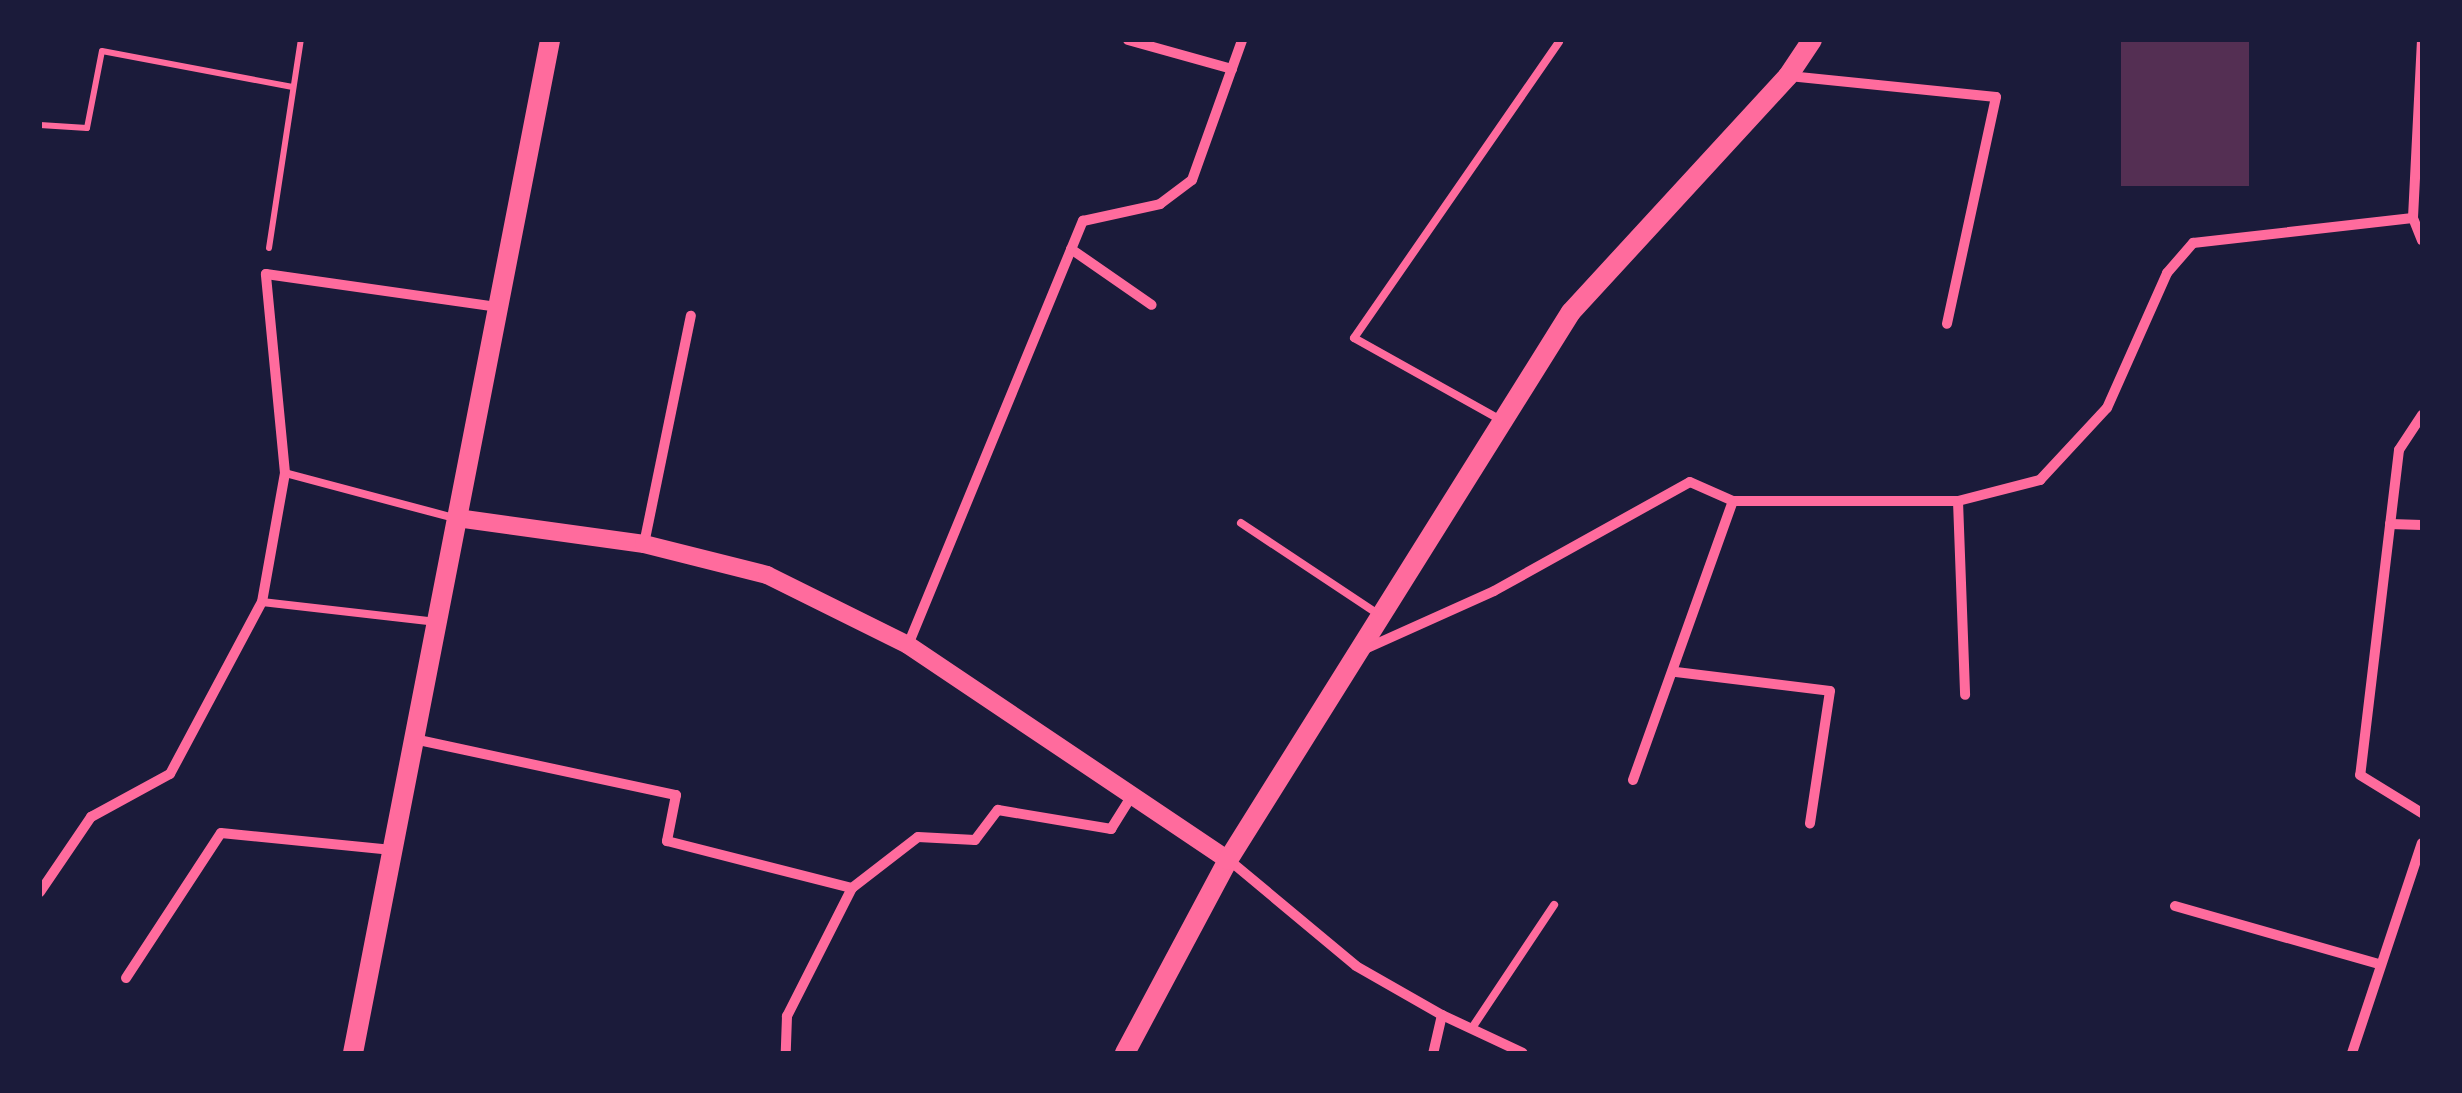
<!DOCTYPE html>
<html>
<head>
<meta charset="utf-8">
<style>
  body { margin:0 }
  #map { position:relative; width:2462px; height:1093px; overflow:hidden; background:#1b1b3a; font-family:Poppins,sans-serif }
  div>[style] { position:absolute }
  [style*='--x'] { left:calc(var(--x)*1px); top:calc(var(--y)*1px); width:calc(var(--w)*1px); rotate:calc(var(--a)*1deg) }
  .building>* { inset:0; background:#542f53; transform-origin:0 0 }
  .path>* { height:6px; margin:-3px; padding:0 3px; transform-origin:3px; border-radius:3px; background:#ff6b9d }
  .service>* { height:8px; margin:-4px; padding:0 4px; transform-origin:4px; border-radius:4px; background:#ff6b9d }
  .minor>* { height:10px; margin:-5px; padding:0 5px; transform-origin:5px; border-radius:5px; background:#ff6b9d }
  .tertiary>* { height:18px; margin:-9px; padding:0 9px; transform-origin:9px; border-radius:9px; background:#ff6b9d }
  .secondary>* { height:20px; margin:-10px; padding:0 10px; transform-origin:10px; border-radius:10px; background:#ff6b9d }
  span { translate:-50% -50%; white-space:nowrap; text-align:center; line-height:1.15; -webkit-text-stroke:8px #1b1b3a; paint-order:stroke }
  .frame { position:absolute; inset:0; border:42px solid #1b1b3a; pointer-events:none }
</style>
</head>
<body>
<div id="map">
  <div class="building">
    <i style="left:2121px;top:40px;width:128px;height:146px"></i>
  </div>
  <div class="path">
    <i style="--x:40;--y:125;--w:47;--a:3.7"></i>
    <i style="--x:87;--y:128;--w:78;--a:-79"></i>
    <i style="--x:102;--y:51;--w:194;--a:10.7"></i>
    <i style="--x:269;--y:248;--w:210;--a:-81.3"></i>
  </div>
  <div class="service">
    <i style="--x:1499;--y:419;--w:166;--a:-150.8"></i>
    <i style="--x:1354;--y:338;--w:360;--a:-55.3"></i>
    <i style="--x:285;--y:473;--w:175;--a:14.9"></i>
    <i style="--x:1241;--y:523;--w:164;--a:33.6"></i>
    <i style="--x:262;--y:602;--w:176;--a:6.5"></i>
    <i style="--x:1472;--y:1028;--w:148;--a:-56.3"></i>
  </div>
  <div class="minor">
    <i style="--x:1128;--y:40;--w:108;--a:15.6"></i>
    <i style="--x:2422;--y:40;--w:178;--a:92.9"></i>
    <i style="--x:2413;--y:218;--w:24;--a:68"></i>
    <i style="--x:1789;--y:76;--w:208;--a:5.8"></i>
    <i style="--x:1996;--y:97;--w:232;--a:102.2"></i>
    <i style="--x:1071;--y:249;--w:98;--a:34.7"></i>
    <i style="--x:2422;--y:415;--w:42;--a:123.3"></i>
    <i style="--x:2399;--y:450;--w:327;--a:96.8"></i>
    <i style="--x:2360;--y:775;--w:73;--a:31.5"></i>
    <i style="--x:1958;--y:501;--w:194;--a:87.9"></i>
    <i style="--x:2390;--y:524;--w:32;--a:2"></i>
    <i style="--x:644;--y:544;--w:233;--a:-78.4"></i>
    <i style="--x:908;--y:645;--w:459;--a:-67.6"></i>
    <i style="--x:1083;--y:221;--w:79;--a:-12.4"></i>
    <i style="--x:1160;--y:204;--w:40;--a:-37"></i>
    <i style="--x:1192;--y:180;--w:149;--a:-70.3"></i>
    <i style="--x:1365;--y:649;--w:141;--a:-24.2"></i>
    <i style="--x:1494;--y:591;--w:224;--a:-29.1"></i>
    <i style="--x:1690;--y:482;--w:47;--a:23.8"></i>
    <i style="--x:1733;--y:501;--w:225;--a:0"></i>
    <i style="--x:1958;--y:501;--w:85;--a:-14.4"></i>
    <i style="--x:2040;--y:480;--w:98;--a:-47.1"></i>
    <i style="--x:2107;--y:408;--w:148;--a:-66"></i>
    <i style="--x:2167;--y:273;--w:40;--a:-49"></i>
    <i style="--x:2193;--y:243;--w:221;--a:-6.5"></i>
    <i style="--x:1676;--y:672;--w:155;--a:7"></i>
    <i style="--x:1830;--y:691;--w:134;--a:98.6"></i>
    <i style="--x:414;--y:739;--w:268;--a:12.1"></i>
    <i style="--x:676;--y:795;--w:47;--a:101.1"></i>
    <i style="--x:667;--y:841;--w:191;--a:14.3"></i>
    <i style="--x:852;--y:888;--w:144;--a:116.9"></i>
    <i style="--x:787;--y:1016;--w:37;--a:92"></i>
    <i style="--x:1633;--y:780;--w:296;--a:-70.3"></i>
    <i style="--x:1229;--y:860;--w:165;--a:39.8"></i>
    <i style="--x:1356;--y:966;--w:99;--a:29.7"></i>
    <i style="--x:1442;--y:1015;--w:39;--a:103"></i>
    <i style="--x:852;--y:888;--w:83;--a:-37.7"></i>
    <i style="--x:918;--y:837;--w:57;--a:3"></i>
    <i style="--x:975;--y:840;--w:38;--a:-53"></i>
    <i style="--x:998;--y:810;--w:115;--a:9.5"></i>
    <i style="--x:1111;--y:829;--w:40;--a:-58"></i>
    <i style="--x:40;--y:892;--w:91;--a:-55.8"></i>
    <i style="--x:91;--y:817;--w:90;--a:-28.6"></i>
    <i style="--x:170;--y:774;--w:195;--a:-61.9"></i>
    <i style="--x:262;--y:602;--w:131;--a:-79.9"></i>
    <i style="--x:285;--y:473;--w:200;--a:-95.5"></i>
    <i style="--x:266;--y:274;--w:233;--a:8.1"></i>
    <i style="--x:2175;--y:906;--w:211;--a:15.9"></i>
    <i style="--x:126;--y:978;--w:173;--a:-56.8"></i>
    <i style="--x:221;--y:833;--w:172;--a:5.7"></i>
    <i style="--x:1442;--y:1015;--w:89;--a:25.1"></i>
    <i style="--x:2352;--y:1053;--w:221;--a:-71.6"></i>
  </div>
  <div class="tertiary">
    <i style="--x:457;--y:518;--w:189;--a:7.9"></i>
    <i style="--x:644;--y:544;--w:127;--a:14.1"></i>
    <i style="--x:767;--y:575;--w:157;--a:26.4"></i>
    <i style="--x:908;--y:645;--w:386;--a:33.9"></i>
  </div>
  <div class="secondary">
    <i style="--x:353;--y:1053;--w:1032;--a:-78.99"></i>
    <i style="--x:1125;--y:1053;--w:219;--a:-61.9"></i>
    <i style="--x:1228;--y:860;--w:646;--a:-57.96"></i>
    <i style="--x:1571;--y:312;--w:321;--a:-47.4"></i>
    <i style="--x:1788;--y:76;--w:43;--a:-56.3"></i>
  </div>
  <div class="frame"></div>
</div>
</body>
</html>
